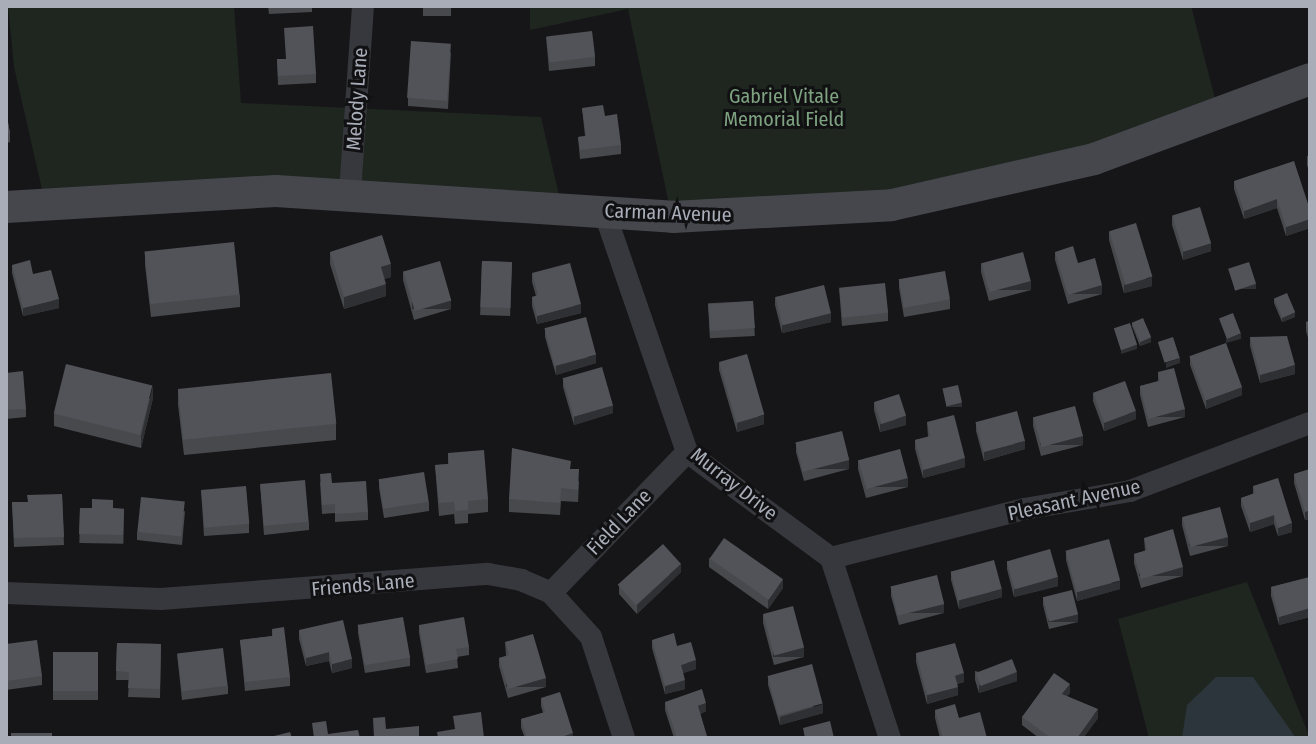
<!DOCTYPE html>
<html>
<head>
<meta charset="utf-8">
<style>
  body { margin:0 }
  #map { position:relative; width:1316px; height:744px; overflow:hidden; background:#161618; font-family:"Fira Sans Condensed",sans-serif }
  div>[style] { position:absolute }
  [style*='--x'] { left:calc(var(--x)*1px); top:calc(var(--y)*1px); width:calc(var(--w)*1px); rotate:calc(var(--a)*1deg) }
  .green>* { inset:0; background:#1e261f }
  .water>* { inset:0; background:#2c353c }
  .minor>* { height:22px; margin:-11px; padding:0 11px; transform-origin:11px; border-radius:11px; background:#37383d }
  .secondary>* { height:32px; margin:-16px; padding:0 16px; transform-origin:16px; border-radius:16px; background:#45474d }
  .wall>* { inset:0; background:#47494d; transform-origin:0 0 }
  .shaded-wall>* { inset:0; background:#2f3033; transform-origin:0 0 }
  .building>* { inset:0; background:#525359; transform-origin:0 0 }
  span { translate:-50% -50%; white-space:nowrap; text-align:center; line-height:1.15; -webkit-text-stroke:6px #111113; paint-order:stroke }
  .park-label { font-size:20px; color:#7fa381 }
  .street-label { font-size:20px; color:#a8adb8 }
  .frame { position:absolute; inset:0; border:8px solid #a8adb8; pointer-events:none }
</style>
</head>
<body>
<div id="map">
  <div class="green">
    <i style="clip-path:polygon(8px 6px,234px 6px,241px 103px,541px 117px,561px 204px,44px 198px,14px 67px)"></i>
    <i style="clip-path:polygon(530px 6px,1191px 6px,1218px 110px,1000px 182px,671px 214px,628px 9px,530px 30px)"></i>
    <i style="clip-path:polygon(1247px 582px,1310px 738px,1149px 738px,1118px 619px)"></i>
  </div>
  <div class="water">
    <i style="clip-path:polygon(1216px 677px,1253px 677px,1296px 738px,1182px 738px,1187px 705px)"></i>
  </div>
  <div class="minor">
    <i style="--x:350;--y:192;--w:186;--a:-86"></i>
    <i style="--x:604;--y:211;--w:255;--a:71"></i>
    <i style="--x:687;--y:452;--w:179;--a:36.4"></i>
    <i style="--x:831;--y:558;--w:189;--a:71.9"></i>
    <i style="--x:831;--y:558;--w:199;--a:-14.2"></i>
    <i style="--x:1024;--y:509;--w:108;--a:-9.6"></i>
    <i style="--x:1130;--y:491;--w:192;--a:-20.7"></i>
    <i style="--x:6;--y:593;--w:155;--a:2.2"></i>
    <i style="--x:161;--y:599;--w:328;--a:-4.4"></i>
    <i style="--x:488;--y:574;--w:34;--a:10"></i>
    <i style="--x:521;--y:580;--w:33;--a:23"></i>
    <i style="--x:551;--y:593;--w:59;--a:47.7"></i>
    <i style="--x:591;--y:637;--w:106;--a:71.9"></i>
    <i style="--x:551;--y:593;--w:196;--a:-46"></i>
  </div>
  <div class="secondary">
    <i style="--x:6;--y:207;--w:270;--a:-3.4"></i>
    <i style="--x:276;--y:191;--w:398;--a:3.7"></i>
    <i style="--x:673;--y:217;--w:219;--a:-3.1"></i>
    <i style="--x:892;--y:205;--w:207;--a:-12.8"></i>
    <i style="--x:1094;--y:159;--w:230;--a:-20.3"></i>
  </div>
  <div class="wall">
    <i style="clip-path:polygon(268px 6px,312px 6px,312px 12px,269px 14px)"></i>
    <i style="left:423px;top:6px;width:28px;height:10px"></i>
    <i style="clip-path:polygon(546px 37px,595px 57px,595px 66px,549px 71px)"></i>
    <i style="clip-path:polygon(451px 52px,448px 109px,408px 106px,408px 98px)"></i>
    <i style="clip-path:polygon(277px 59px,316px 74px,316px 83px,278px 85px)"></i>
    <i style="clip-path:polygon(582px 108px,621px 145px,621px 154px,580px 159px,578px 137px,585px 136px)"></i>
    <i style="clip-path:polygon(6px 112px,10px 133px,10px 142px,6px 143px)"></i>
    <i style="clip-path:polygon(1310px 155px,1310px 175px,1307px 165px,1307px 156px)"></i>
    <i style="clip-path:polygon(1234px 181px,1310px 210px,1310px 228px,1286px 236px,1277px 208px,1244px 219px,1234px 189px)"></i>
    <i style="clip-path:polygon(1172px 216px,1211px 251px,1183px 260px,1172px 225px)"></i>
    <i style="clip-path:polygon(1109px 231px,1152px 286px,1124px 293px,1109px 240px)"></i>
    <i style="clip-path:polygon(145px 252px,240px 295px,240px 307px,151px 317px,145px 265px)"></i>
    <i style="clip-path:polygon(330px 252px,391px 277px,384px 279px,386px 296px,344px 309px,330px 264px)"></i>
    <i style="clip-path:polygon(1055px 252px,1078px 263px,1102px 294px,1068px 304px,1055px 260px)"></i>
    <i style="left:482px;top:261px;width:30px;height:54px;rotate:2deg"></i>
    <i style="clip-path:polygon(981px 263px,1031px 290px,989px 301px,981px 272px)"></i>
    <i style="clip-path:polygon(12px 265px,33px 274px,59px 308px,23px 316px,12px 273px)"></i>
    <i style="clip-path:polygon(403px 271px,451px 309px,414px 320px,403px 280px)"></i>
    <i style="clip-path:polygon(532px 273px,581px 313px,537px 324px,532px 306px,532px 297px,536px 296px,532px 282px)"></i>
    <i style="clip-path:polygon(899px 279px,950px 300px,950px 309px,904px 317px,899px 288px)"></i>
    <i style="clip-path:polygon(839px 288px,888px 313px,888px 321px,842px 326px)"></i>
    <i style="clip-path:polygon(775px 297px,831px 322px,782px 333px,775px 305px)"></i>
    <i style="clip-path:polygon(1274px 298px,1295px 317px,1282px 322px,1274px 303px)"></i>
    <i style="left:753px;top:301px;width:35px;height:45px;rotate:87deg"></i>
    <i style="clip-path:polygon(1310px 321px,1310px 344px,1306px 331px,1306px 322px)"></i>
    <i style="clip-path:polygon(1132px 322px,1151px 342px,1140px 346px,1132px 326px)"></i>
    <i style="clip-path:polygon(545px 329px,596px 363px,556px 375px,545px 337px)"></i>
    <i style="clip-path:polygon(1250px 337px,1295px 374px,1260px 383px,1250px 346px)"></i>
    <i style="clip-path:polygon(1190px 357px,1242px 395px,1206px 409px,1190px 365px)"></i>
    <i style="clip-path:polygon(719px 362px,764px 424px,737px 432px,719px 370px)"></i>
    <i style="clip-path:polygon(1158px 372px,1185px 417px,1148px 427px,1140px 395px,1140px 386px,1158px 381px)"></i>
    <i style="clip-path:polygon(6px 373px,26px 409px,26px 417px,6px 419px)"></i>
    <i style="clip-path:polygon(563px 379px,613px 413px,574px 425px,563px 387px)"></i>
    <i style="clip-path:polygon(178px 389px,336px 424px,336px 440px,184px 455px,178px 405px)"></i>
    <i style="clip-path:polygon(1093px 393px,1136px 419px,1104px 431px,1093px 401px)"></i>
    <i style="clip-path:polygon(153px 398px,141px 448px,54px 426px,54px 414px)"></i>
    <i style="clip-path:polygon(874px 402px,906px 425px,880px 432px,874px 410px)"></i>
    <i style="clip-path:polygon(1033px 417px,1083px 445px,1041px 456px,1033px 426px)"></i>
    <i style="clip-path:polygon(927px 422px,965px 467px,923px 478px,915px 449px,915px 440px,928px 437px)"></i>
    <i style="clip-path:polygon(976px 423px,1025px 449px,984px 461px,976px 431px)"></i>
    <i style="clip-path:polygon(796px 443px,849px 469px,804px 481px,796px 452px)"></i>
    <i style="clip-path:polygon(448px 453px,488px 499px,488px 512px,468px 514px,468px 523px,455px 524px,454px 514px,439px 516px,435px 465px,448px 464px)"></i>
    <i style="clip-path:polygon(858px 460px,908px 487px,866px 498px,858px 469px)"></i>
    <i style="clip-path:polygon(571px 469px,579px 482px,578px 502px,561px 501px,560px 515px,509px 512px,509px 499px)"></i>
    <i style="clip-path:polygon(1310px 469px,1310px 519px,1305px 520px,1294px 483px,1294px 474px)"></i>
    <i style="clip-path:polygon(379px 479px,429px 502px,429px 511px,384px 518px,379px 488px)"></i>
    <i style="clip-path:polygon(320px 482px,332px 483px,368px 512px,368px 520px,335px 522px,335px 513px,322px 514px)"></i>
    <i style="clip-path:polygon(260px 484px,309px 522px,309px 530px,264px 535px)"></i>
    <i style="clip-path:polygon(1253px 486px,1292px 532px,1278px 536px,1274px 524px,1250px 532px,1241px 506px,1241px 498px,1253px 494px)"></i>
    <i style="clip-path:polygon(201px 490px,249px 524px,249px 533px,204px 536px)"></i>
    <i style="clip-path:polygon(62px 494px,64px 545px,14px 547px,12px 502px,28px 502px)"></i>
    <i style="left:80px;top:508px;width:44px;height:35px;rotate:1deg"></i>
    <i style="clip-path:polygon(185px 511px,182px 545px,137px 540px,137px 532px)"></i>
    <i style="clip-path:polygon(1182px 517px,1228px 546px,1190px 556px,1182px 525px)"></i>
    <i style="clip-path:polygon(1144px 538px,1183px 576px,1141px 588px,1134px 563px,1134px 554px,1145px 551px)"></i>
    <i style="clip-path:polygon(1066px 551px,1120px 589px,1077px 601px,1066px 560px)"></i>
    <i style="clip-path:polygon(709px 558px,783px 588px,768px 609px,709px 567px)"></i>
    <i style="clip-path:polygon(1007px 561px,1058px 586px,1014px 597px,1007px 569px)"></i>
    <i style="clip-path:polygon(681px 572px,637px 614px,619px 594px,619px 586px)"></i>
    <i style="clip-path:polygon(951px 572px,1002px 597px,959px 609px,951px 580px)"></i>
    <i style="clip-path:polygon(1310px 577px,1310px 617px,1279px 625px,1271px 596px,1271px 587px)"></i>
    <i style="clip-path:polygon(891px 587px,944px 613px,899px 625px,891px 596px)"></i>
    <i style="clip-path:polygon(1043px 597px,1078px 622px,1049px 629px,1043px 605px)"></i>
    <i style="clip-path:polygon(763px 614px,804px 657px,774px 665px,763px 623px)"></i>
    <i style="clip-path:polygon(358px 624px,410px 657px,410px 666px,365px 673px,358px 633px)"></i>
    <i style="clip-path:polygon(419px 625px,469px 647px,469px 655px,457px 657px,458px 668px,426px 673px,419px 633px)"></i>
    <i style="clip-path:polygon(272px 629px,290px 677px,290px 686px,245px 691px,240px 640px,272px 636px)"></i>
    <i style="clip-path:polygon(299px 630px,352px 668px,332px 673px,329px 661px,306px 666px,299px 639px)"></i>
    <i style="clip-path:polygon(652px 640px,696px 669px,683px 673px,685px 689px,665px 694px,652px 648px)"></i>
    <i style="clip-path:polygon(505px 642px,546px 687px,508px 698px,499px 666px,499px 658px,506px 656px)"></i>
    <i style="clip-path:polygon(117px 643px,161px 644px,160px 698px,128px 697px,129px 680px,116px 680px)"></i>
    <i style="clip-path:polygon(6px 644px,42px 676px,42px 685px,6px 690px)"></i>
    <i style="left:53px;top:652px;width:45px;height:48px"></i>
    <i style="clip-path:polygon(916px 653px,964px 682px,957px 684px,958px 695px,927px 704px,916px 662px)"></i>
    <i style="clip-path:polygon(177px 654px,228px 686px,228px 694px,182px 700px)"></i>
    <i style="clip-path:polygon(975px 671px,1017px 681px,979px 693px,975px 680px)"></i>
    <i style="clip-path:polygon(768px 676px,823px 713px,780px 725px,768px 685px)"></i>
    <i style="clip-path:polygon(1070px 693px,1067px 696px,1098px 718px,1083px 738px,1039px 738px,1022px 725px,1022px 717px)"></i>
    <i style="clip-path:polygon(541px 698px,573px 738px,525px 738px,521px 728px,521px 719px,543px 713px,541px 706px)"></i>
    <i style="clip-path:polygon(665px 702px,706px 711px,700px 714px,707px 738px,674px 738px,665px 710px)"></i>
    <i style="clip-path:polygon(935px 710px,959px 718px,987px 738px,940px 738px,935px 718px)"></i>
  </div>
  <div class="shaded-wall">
    <i style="clip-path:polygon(1277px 199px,1277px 208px,1244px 219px,1244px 211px)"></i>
    <i style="clip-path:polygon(1310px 219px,1310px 228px,1286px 236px,1286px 227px)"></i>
    <i style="clip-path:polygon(1211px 243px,1211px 251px,1183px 260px,1183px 251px)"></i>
    <i style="clip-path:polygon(391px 264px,391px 277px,381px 280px,381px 267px)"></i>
    <i style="clip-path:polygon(1152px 277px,1152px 286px,1124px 293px,1124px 285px)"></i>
    <i style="left:1031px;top:281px;width:9px;height:43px;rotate:90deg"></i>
    <i style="clip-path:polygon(386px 284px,386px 296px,344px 309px,344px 297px)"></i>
    <i style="left:1256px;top:284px;width:5px;height:22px;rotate:90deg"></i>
    <i style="left:1102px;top:285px;width:9px;height:35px;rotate:90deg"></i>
    <i style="clip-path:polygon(59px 299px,59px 308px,23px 316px,23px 308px)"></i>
    <i style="left:451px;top:300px;width:9px;height:39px;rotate:90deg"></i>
    <i style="clip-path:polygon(581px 304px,581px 313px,537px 324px,537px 316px)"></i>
    <i style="clip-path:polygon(1295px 312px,1295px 317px,1282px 322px,1282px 318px)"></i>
    <i style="clip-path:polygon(831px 313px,831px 322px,782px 333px,782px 325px)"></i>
    <i style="clip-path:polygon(1241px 334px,1241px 339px,1226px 343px,1226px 339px)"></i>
    <i style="clip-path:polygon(1151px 337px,1151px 342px,1140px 346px,1140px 342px)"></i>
    <i style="clip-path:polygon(1137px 345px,1137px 349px,1121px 354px,1121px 349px)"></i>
    <i style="clip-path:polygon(596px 355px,596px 363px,556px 375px,556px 366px)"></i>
    <i style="clip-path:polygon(1180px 358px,1180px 363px,1166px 368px,1166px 363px)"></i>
    <i style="clip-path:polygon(1295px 365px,1295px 374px,1260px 383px,1260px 375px)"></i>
    <i style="clip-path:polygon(153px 385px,153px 398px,141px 448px,141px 436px)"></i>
    <i style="clip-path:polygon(1242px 387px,1242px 395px,1206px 409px,1206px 400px)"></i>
    <i style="left:962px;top:403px;width:4px;height:16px;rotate:90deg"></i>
    <i style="clip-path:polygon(613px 405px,613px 413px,574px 425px,574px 416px)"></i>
    <i style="left:1185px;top:409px;width:8px;height:38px;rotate:90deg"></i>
    <i style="clip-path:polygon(1136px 411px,1136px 419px,1104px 431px,1104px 423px)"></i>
    <i style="clip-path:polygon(764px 415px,764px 424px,737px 432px,737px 423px)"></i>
    <i style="clip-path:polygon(906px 416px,906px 425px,880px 432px,880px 424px)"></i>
    <i style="left:1083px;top:436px;width:9px;height:43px;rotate:90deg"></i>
    <i style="clip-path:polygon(1025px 441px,1025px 449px,984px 461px,984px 452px)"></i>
    <i style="clip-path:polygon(965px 458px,965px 467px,923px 478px,923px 470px)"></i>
    <i style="left:849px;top:460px;width:9px;height:47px;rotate:90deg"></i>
    <i style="left:908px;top:478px;width:9px;height:43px;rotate:90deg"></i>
    <i style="clip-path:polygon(1310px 510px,1310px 519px,1305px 520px,1305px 512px)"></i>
    <i style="clip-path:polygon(1274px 515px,1274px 524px,1250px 532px,1250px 523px)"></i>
    <i style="clip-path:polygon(1292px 523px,1292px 532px,1278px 536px,1278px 528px)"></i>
    <i style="left:1228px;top:537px;width:9px;height:39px;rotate:90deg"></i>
    <i style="clip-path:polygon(681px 564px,681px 572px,637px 614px,637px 605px)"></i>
    <i style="left:1183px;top:567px;width:9px;height:44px;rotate:90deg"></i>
    <i style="clip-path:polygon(1058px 577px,1058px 586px,1014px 597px,1014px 589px)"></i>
    <i style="clip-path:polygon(783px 579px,783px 588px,768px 609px,768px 600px)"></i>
    <i style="clip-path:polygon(1120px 581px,1120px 589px,1077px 601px,1077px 592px)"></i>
    <i style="clip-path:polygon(1002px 589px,1002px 597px,959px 609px,959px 600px)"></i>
    <i style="left:944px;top:604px;width:9px;height:47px;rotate:90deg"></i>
    <i style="clip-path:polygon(1310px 608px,1310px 617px,1279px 625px,1279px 617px)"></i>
    <i style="left:1078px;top:614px;width:8px;height:30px;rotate:90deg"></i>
    <i style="left:804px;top:648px;width:9px;height:31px;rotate:90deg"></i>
    <i style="clip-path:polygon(329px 652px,329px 661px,306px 666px,306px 658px)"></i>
    <i style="clip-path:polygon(352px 659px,352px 668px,332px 673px,332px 664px)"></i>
    <i style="clip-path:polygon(696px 660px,696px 669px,681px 674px,681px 665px)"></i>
    <i style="clip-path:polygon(1017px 672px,1017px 681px,979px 693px,979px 685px)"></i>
    <i style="clip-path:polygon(964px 673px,964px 682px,955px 684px,955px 676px)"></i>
    <i style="left:546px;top:678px;width:9px;height:40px;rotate:90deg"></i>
    <i style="clip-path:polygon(685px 680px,685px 689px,665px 694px,665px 686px)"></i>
    <i style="clip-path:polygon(1070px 684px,1070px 693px,1062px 703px,1062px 694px)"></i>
    <i style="clip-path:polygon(958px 687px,958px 695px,927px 704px,927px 695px)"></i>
    <i style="clip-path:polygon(706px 703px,706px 711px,698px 714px,698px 706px)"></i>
    <i style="clip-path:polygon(823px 704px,823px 713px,780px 725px,780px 717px)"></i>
    <i style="clip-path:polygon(1098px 709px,1098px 718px,1083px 738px,1077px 738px)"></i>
    <i style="clip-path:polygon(573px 733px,573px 738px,558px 738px)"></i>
  </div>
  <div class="building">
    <i style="left:423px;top:6px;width:28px;height:2px"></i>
    <i style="clip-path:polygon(313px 26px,316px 74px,278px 76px,277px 59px,286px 59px,284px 28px)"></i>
    <i style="left:592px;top:31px;width:26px;height:46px;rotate:83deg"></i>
    <i style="left:411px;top:41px;width:40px;height:57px;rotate:4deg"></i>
    <i style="clip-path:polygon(603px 105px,605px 116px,617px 114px,621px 145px,580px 150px,578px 137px,586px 136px,582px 108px)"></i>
    <i style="clip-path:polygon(6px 112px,10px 133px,6px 134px)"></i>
    <i style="clip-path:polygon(1294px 161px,1310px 210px,1310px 219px,1286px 227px,1277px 199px,1244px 211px,1234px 181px)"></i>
    <i style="left:1200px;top:207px;width:38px;height:29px;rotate:73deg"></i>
    <i style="left:1136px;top:223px;width:56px;height:28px;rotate:73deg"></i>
    <i style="clip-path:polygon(382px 235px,391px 264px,381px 267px,386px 284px,344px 297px,330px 252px)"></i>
    <i style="left:234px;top:242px;width:53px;height:90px;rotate:84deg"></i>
    <i style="clip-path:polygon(1073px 246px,1078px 263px,1095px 258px,1102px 285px,1068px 295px,1055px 252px)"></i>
    <i style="left:1023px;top:252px;width:30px;height:43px;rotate:75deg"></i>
    <i style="clip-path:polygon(30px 260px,33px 274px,51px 270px,59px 299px,23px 308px,12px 265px)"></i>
    <i style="left:440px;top:261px;width:41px;height:38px;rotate:74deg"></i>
    <i style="left:482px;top:261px;width:30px;height:46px;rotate:2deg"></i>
    <i style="left:1249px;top:262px;width:23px;height:22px;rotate:72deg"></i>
    <i style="clip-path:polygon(570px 263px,581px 304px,537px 316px,532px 297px,538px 295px,532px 273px)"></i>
    <i style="left:945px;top:271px;width:29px;height:47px;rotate:80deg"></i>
    <i style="left:885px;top:283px;width:30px;height:46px;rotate:84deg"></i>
    <i style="left:824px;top:285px;width:29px;height:50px;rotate:76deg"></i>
    <i style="left:1287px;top:293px;width:21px;height:14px;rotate:67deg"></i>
    <i style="left:753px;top:301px;width:27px;height:45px;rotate:86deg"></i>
    <i style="left:1233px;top:313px;width:22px;height:15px;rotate:69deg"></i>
    <i style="left:586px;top:317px;width:39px;height:43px;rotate:75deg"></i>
    <i style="left:1143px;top:318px;width:21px;height:12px;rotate:67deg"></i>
    <i style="clip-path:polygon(1310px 321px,1310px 335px,1306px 322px)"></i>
    <i style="left:1130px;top:323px;width:23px;height:17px;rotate:72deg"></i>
    <i style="clip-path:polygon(1287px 336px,1295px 365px,1260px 375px,1250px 337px)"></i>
    <i style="left:1173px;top:337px;width:22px;height:16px;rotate:72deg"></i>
    <i style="left:1226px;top:343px;width:47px;height:39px;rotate:70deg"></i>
    <i style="left:747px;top:354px;width:63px;height:29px;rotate:74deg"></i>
    <i style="left:66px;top:364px;width:89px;height:51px;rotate:14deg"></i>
    <i style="left:602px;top:367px;width:40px;height:41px;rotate:74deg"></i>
    <i style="clip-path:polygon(1174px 368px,1185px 409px,1148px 419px,1140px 386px,1160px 381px,1158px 372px)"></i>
    <i style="clip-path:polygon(23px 371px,26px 409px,6px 410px,6px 373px)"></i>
    <i style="left:331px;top:373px;width:51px;height:154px;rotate:84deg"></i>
    <i style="left:1125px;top:381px;width:32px;height:34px;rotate:70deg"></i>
    <i style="left:958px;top:385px;width:18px;height:16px;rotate:77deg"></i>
    <i style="left:899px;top:394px;width:23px;height:26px;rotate:72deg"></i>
    <i style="left:1075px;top:406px;width:31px;height:43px;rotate:75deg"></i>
    <i style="left:1017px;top:411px;width:31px;height:43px;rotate:75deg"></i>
    <i style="clip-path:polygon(954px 415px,965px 458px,923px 470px,915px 440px,930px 436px,927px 422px)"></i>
    <i style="left:842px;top:431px;width:30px;height:48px;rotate:76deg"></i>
    <i style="clip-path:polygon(512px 448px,571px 461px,570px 469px,579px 469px,578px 490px,561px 488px,560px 503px,509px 499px)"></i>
    <i style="left:900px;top:449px;width:30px;height:43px;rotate:75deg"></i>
    <i style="clip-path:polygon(484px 450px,488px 499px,468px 501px,468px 510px,455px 511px,454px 502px,439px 503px,435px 465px,449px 464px,448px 453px)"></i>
    <i style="clip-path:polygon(1310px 469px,1310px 510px,1305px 512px,1294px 474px)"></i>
    <i style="left:424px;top:472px;width:30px;height:46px;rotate:81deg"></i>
    <i style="clip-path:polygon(331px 473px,332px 483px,366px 481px,368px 512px,335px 514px,335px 504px,322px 505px,320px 474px)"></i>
    <i style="clip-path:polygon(1278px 478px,1292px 523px,1278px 528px,1274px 515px,1250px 523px,1241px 498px,1255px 493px,1253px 486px)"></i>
    <i style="left:305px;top:480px;width:42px;height:45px;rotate:85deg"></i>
    <i style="left:246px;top:486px;width:38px;height:45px;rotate:85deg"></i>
    <i style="clip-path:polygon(62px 494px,64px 537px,14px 538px,12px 502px,28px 502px,27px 495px)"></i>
    <i style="left:141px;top:497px;width:44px;height:35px;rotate:6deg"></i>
    <i style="clip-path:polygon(92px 499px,113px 500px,113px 508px,124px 509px,123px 535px,79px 534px,80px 508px,92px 508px)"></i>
    <i style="left:1220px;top:507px;width:31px;height:39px;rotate:75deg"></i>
    <i style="clip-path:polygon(1173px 529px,1183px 567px,1141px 579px,1134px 554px,1147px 550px,1144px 538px)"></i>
    <i style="left:724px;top:538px;width:72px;height:25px;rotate:35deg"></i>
    <i style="left:1109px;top:539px;width:43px;height:45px;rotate:75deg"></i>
    <i style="left:663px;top:544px;width:27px;height:61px;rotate:48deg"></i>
    <i style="left:1050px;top:549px;width:29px;height:45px;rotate:74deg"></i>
    <i style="left:994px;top:560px;width:30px;height:45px;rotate:75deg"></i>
    <i style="left:937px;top:575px;width:30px;height:48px;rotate:76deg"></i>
    <i style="clip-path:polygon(1310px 577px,1310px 608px,1279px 617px,1271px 587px)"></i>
    <i style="left:1072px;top:590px;width:25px;height:30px;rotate:76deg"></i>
    <i style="left:793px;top:606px;width:43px;height:31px;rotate:75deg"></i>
    <i style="left:403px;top:617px;width:41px;height:46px;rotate:80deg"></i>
    <i style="clip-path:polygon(464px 617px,469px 647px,456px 649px,458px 659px,426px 665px,419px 625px)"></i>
    <i style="clip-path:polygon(343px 620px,352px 659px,332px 664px,329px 652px,306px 658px,299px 630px)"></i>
    <i style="clip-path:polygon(284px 627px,290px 677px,245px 682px,240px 640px,273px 636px,272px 629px)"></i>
    <i style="clip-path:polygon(674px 633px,677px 646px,691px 642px,696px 660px,681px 665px,685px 680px,665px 686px,652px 640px)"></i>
    <i style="clip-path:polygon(533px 634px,546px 678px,508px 689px,499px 658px,509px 655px,505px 642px)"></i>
    <i style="clip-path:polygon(37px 640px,42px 676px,6px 681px,6px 644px)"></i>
    <i style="clip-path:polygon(117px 643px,161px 644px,160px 689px,128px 688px,129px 672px,116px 671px)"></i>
    <i style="clip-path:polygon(955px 643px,964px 673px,955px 676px,958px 687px,927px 695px,916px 653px)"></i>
    <i style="left:223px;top:648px;width:38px;height:46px;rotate:83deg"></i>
    <i style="left:53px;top:652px;width:45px;height:39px"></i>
    <i style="left:1012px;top:659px;width:14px;height:39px;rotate:69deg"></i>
    <i style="left:812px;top:664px;width:41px;height:46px;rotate:75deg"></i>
    <i style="clip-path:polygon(1054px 673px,1070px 684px,1062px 694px,1098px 709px,1077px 738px,1051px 738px,1022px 717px)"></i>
    <i style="clip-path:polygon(702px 689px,706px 703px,698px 706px,707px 736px,702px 738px,677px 738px,665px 702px)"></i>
    <i style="clip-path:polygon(560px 692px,573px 733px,558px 738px,527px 738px,521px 719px,545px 712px,541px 698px)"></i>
    <i style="clip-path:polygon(955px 704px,959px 718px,980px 712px,987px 738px,943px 738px,935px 710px)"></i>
    <i style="clip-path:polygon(481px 712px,484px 738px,438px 738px,437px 732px,455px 729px,453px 716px)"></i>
    <i style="clip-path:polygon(385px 717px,386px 729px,419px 726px,419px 738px,374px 738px,373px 718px)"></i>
    <i style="clip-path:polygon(326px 721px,328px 734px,358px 730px,360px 738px,314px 738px,312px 723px)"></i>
    <i style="clip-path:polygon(830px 721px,834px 738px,805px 738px,803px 728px)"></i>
    <i style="clip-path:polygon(290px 732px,292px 738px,266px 738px)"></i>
    <i style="left:11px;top:733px;width:41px;height:5px"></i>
  </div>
  <div class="park-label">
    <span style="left:784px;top:108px">Gabriel Vitale<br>Memorial Field</span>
  </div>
  <div class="street-label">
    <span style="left:357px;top:99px;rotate:-86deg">Melody Lane</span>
    <span style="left:668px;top:213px;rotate:2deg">Carman Avenue</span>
    <span style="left:734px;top:484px;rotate:38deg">Murray Drive</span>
    <span style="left:1074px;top:500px;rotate:-12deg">Pleasant Avenue</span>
    <span style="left:619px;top:522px;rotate:-46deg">Field Lane</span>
    <span style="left:363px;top:585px;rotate:-5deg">Friends Lane</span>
  </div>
  <div class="frame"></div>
</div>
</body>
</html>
